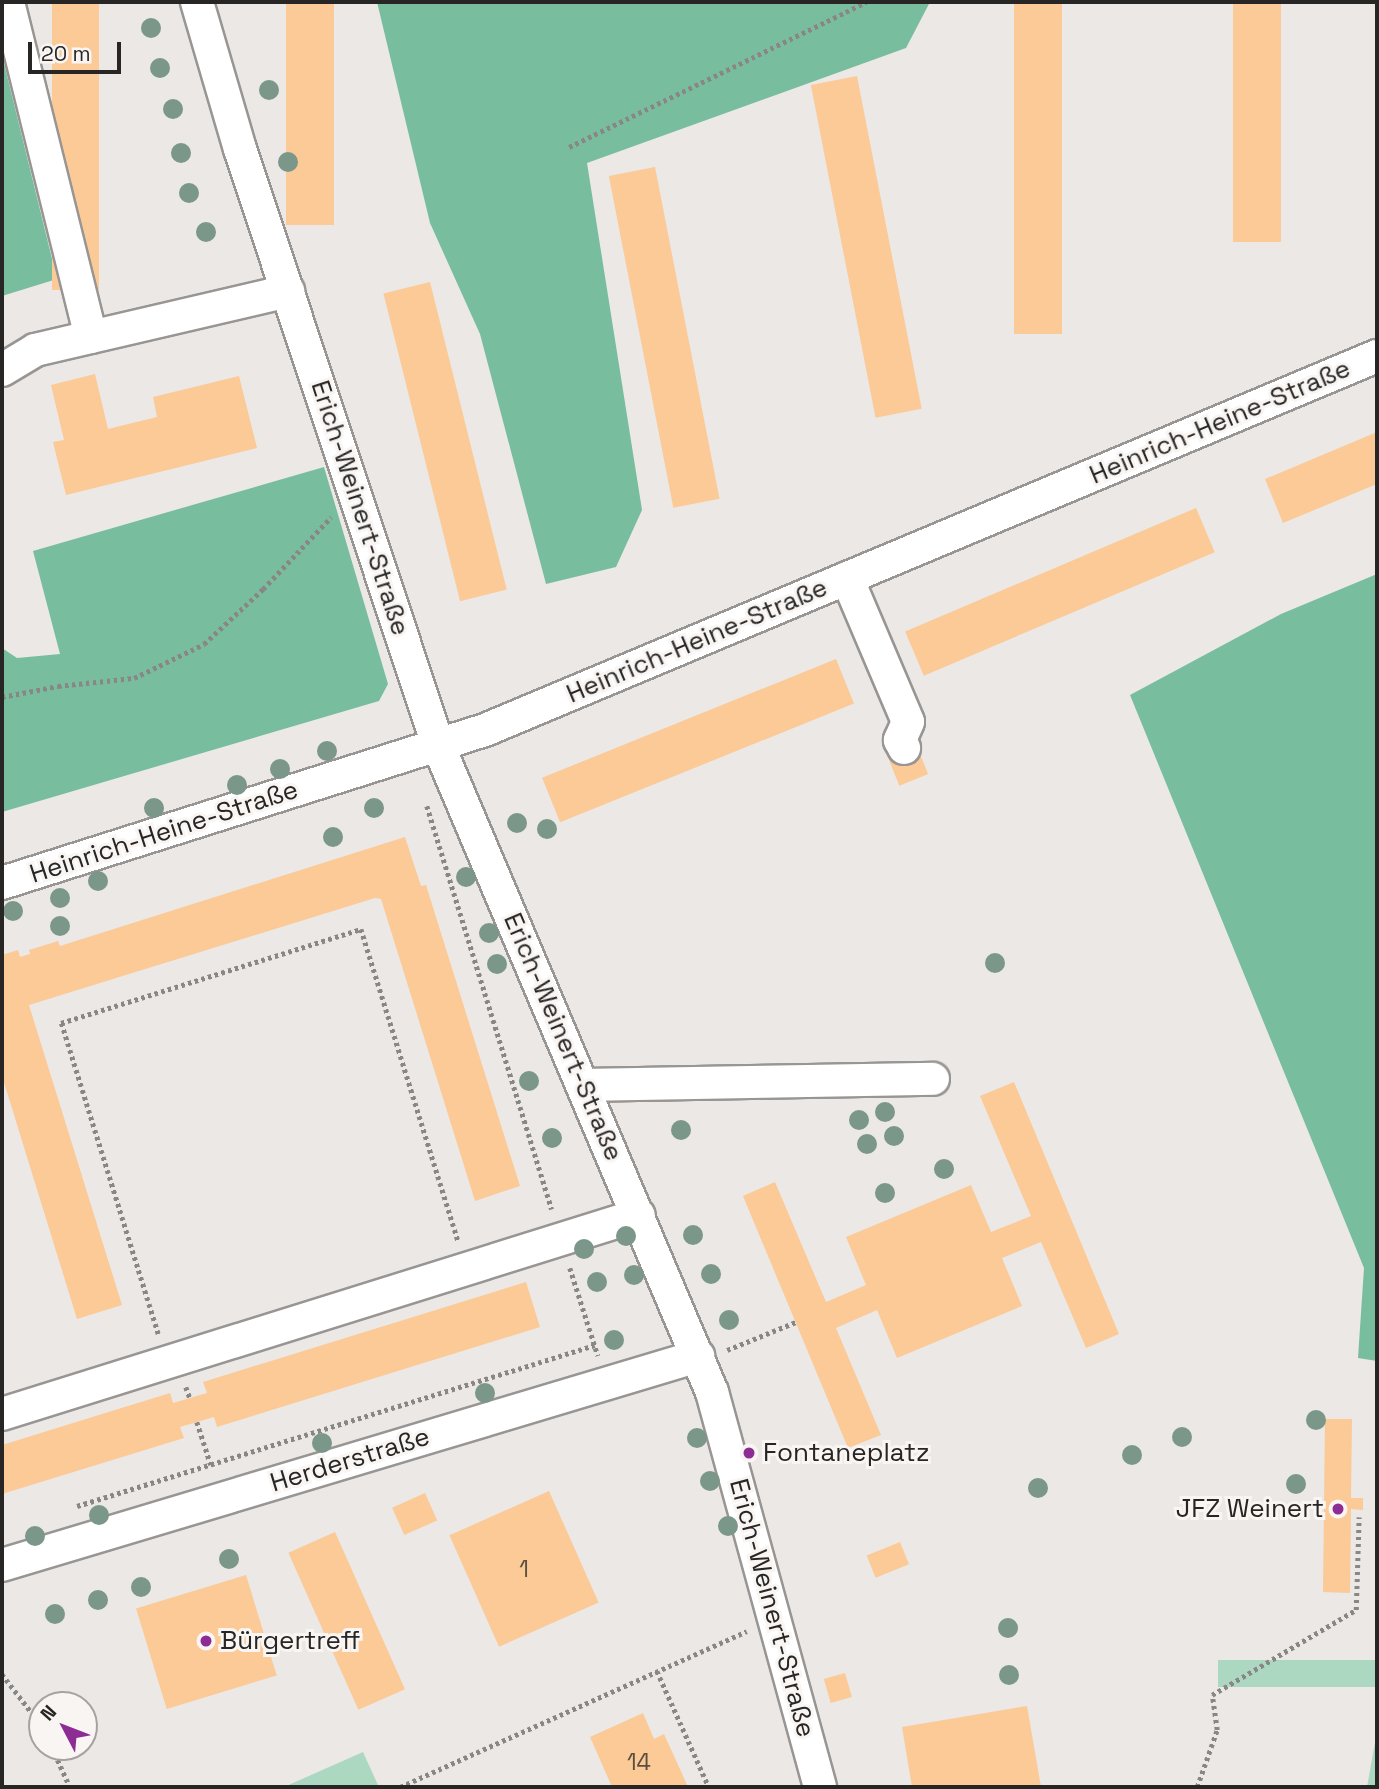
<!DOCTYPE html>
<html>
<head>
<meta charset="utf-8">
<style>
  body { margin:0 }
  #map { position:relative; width:1379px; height:1789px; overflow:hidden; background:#ebe8e6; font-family:"Space Grotesk",sans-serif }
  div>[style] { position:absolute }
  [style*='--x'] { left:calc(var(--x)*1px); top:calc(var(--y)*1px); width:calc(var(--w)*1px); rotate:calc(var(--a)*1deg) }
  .green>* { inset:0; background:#acd8c2; transform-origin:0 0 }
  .forest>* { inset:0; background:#78be9e }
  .building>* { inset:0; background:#fbca97; transform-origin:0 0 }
  .path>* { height:4.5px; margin-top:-2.25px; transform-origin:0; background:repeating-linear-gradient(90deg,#898786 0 3.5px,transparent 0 7px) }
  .roads { filter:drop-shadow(2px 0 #989593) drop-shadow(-2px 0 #989593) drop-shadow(0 2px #989593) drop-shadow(0 -2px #989593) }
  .minor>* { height:32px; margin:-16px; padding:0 16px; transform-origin:16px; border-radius:16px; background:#fff }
  .trees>* { width:20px; height:20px; margin:-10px; border-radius:50%; background:#7a978a }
  .dots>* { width:19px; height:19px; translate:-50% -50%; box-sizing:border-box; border:4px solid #f9f5f3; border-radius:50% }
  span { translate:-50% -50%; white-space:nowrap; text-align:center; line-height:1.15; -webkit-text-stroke:6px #f9f5f3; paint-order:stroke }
  .number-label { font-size:23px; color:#5c4f42 }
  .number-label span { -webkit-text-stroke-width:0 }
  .street-label { font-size:26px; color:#272625 }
  .poi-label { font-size:26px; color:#272625 }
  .left { translate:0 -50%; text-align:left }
  .right { translate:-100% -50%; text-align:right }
  .frame { position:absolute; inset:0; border:4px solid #272625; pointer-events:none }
  .north { position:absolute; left:28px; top:1691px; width:70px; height:70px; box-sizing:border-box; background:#f9f5f3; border:2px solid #a5a2a1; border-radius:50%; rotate:312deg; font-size:19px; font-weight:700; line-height:28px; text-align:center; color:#272625 }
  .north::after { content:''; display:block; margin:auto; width:24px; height:32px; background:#8d2c95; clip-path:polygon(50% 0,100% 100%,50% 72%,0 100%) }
  .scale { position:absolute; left:28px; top:42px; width:93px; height:32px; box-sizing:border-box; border:4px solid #272625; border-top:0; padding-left:9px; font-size:21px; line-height:24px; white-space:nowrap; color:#272625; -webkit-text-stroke:5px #f9f5f3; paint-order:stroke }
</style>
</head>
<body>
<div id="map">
  <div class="green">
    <i style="left:1377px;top:1660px;width:27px;height:159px;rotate:90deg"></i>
    <i style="clip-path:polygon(1377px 1733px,1377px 1787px,1367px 1787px,1374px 1748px)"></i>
    <i style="clip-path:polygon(363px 1752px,378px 1785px,374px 1787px,284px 1787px)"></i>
  </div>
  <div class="forest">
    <i style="clip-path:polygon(377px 2px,930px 2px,906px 48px,587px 163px,642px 510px,616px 567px,546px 584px,480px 334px,430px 223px)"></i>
    <i style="clip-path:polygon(2px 55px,57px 279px,2px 296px)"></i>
    <i style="clip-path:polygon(324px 467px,388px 684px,379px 701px,2px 812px,2px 648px,17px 658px,60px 654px,33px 551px)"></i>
    <i style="clip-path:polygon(1377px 574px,1377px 1361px,1358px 1358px,1364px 1268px,1130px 695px,1281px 614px)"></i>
  </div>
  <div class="building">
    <i style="left:52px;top:2px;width:47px;height:288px"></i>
    <i style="left:286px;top:2px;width:48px;height:223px"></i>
    <i style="left:1014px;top:2px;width:48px;height:332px"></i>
    <i style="left:1233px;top:2px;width:48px;height:240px"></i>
    <i style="left:857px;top:76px;width:339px;height:47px;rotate:79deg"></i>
    <i style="left:655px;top:167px;width:338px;height:47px;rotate:79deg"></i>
    <i style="left:430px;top:282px;width:317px;height:48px;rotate:76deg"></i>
    <i style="clip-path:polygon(95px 374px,108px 429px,157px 417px,153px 397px,239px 376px,257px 448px,66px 495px,53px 442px,64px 440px,51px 385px)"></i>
    <i style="clip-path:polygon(1377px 432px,1377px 484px,1283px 523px,1265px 479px)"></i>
    <i style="left:1196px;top:508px;width:48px;height:316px;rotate:67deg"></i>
    <i style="left:836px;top:659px;width:48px;height:317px;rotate:68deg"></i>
    <i style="left:918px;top:749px;width:27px;height:31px;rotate:68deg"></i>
    <i style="clip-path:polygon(405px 837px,421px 886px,426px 885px,520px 1186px,475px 1201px,381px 899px,375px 898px,29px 1005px,122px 1305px,77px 1319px,2px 1076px,2px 955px,18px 950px,20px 957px,30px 954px,29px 950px,58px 941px,60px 946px)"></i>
    <i style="clip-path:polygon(1014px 1082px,1119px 1334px,1086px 1348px,1041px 1242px,1002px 1258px,1022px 1306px,897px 1358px,877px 1310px,836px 1328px,881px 1435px,848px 1448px,743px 1196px,775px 1182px,826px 1302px,866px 1285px,846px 1237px,971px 1185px,991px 1232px,1031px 1216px,980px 1096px)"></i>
    <i style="clip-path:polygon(526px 1282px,540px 1327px,217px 1427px,214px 1417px,180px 1427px,184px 1438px,2px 1494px,2px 1445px,170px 1393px,173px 1403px,207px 1393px,203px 1382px)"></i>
    <i style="clip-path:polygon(1325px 1419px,1352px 1419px,1351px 1498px,1363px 1498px,1363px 1510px,1351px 1509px,1350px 1593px,1323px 1592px)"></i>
    <i style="left:549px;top:1491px;width:122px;height:109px;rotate:66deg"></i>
    <i style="left:425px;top:1493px;width:30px;height:36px;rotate:66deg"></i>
    <i style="left:335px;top:1532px;width:172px;height:51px;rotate:66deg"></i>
    <i style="left:900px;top:1542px;width:24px;height:36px;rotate:68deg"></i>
    <i style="left:246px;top:1575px;width:105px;height:115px;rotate:73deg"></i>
    <i style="left:845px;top:1673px;width:25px;height:22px;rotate:74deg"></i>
    <i style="clip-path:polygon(1027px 1706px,1041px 1787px,912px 1787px,902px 1727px)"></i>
    <i style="clip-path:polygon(643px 1713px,654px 1739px,664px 1734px,688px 1787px,612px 1787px,590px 1737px)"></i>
  </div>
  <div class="path">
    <i style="--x:569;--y:147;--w:331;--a:-26"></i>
    <i style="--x:2;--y:697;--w:57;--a:-11.1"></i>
    <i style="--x:58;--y:686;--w:76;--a:-6"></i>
    <i style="--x:134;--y:678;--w:78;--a:-25.9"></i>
    <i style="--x:204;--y:644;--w:81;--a:-43"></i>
    <i style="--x:263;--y:589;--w:99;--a:-46.6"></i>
    <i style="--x:427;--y:806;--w:422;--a:72.8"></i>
    <i style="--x:570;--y:1268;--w:92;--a:72.3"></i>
    <i style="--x:158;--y:1334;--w:326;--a:-107.3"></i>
    <i style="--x:61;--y:1023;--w:314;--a:-17.4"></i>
    <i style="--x:361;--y:929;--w:327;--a:72.7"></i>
    <i style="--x:727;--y:1350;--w:74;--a:-22.1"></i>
    <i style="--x:186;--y:1387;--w:12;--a:70"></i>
    <i style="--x:197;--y:1422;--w:45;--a:72"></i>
    <i style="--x:77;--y:1506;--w:542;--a:-17.27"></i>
    <i style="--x:657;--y:1671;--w:127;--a:65.9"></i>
    <i style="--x:2;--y:1674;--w:66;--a:52.4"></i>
    <i style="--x:52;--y:1747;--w:44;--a:65.8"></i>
    <i style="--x:400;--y:1787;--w:380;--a:-24.2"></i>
    <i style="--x:1197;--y:1787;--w:60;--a:-70.7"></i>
    <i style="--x:1217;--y:1730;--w:35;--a:-98"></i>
    <i style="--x:1212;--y:1695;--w:167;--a:-30.6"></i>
    <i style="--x:1356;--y:1610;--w:93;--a:-88.2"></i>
  </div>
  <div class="roads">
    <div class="minor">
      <i style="--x:8;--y:2;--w:345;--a:76.1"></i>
      <i style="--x:197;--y:2;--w:153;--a:73.7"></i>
      <i style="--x:240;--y:149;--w:628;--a:71.62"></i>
      <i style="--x:438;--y:745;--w:703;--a:67.05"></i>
      <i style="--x:712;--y:1392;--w:409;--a:74.7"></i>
      <i style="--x:2;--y:370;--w:39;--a:-31"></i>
      <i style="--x:35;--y:350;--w:260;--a:-13.1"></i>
      <i style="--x:847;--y:578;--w:156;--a:67"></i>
      <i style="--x:908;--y:722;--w:20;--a:114"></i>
      <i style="--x:900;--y:740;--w:9;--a:63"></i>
      <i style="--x:2;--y:883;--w:507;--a:-17.58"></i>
      <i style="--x:485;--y:730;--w:967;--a:-22.75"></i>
      <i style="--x:583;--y:1085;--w:350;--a:-1"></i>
      <i style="--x:2;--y:1414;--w:667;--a:-17.35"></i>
      <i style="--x:2;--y:1565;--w:727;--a:-16.71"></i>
    </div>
  </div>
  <div class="trees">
    <i style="left:151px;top:28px"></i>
    <i style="left:160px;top:68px"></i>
    <i style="left:269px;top:90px"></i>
    <i style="left:173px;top:109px"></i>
    <i style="left:181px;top:153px"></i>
    <i style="left:288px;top:162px"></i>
    <i style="left:189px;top:193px"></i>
    <i style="left:206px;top:232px"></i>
    <i style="left:327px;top:751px"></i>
    <i style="left:280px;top:769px"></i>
    <i style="left:237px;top:785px"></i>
    <i style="left:154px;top:808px"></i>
    <i style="left:374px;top:808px"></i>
    <i style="left:517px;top:823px"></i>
    <i style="left:547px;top:829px"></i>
    <i style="left:333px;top:837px"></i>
    <i style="left:466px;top:877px"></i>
    <i style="left:98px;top:881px"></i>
    <i style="left:60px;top:898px"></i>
    <i style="left:13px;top:911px"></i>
    <i style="left:60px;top:926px"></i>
    <i style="left:489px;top:933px"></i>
    <i style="left:995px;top:963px"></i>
    <i style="left:497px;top:964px"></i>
    <i style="left:529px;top:1081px"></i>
    <i style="left:885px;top:1112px"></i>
    <i style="left:859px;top:1120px"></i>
    <i style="left:681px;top:1130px"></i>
    <i style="left:894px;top:1136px"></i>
    <i style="left:552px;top:1138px"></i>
    <i style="left:867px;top:1144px"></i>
    <i style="left:944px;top:1169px"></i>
    <i style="left:885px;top:1193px"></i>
    <i style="left:693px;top:1235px"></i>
    <i style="left:626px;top:1236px"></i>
    <i style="left:584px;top:1249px"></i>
    <i style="left:711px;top:1274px"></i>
    <i style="left:634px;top:1275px"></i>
    <i style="left:597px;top:1282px"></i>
    <i style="left:729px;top:1320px"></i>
    <i style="left:614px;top:1340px"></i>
    <i style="left:485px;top:1393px"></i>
    <i style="left:1316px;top:1420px"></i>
    <i style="left:1182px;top:1437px"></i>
    <i style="left:697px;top:1438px"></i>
    <i style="left:322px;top:1443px"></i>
    <i style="left:1132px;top:1455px"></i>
    <i style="left:710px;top:1481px"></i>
    <i style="left:1296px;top:1484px"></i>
    <i style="left:1038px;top:1488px"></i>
    <i style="left:99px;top:1515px"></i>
    <i style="left:728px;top:1526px"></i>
    <i style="left:35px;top:1536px"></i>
    <i style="left:229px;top:1559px"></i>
    <i style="left:141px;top:1587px"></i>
    <i style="left:98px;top:1600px"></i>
    <i style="left:55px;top:1614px"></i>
    <i style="left:1008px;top:1628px"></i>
    <i style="left:1009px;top:1675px"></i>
  </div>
  <div class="dots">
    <i style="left:749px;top:1453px;background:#8d2c95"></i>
    <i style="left:1338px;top:1509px;background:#8d2c95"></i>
    <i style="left:206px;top:1641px;background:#8d2c95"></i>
  </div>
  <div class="number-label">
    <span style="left:524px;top:1569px">1</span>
    <span style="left:639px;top:1762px">14</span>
  </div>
  <div class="street-label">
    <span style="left:1220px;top:422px;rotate:-23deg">Heinrich-Heine-Straße</span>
    <span style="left:360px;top:508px;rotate:72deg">Erich-Weinert-Straße</span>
    <span style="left:697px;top:641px;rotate:-23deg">Heinrich-Heine-Straße</span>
    <span style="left:164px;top:832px;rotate:-18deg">Heinrich-Heine-Straße</span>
    <span style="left:563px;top:1037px;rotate:67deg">Erich-Weinert-Straße</span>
    <span style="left:350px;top:1460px;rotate:-17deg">Herderstraße</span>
    <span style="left:772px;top:1608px;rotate:75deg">Erich-Weinert-Straße</span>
  </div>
  <div class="poi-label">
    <span class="left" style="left:763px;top:1453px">Fontaneplatz</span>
    <span class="right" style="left:1324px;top:1509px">JFZ Weinert</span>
    <span class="left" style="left:220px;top:1641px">Bürgertreff</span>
  </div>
  <div class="frame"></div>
  <div class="north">N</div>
  <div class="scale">20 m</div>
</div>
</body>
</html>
